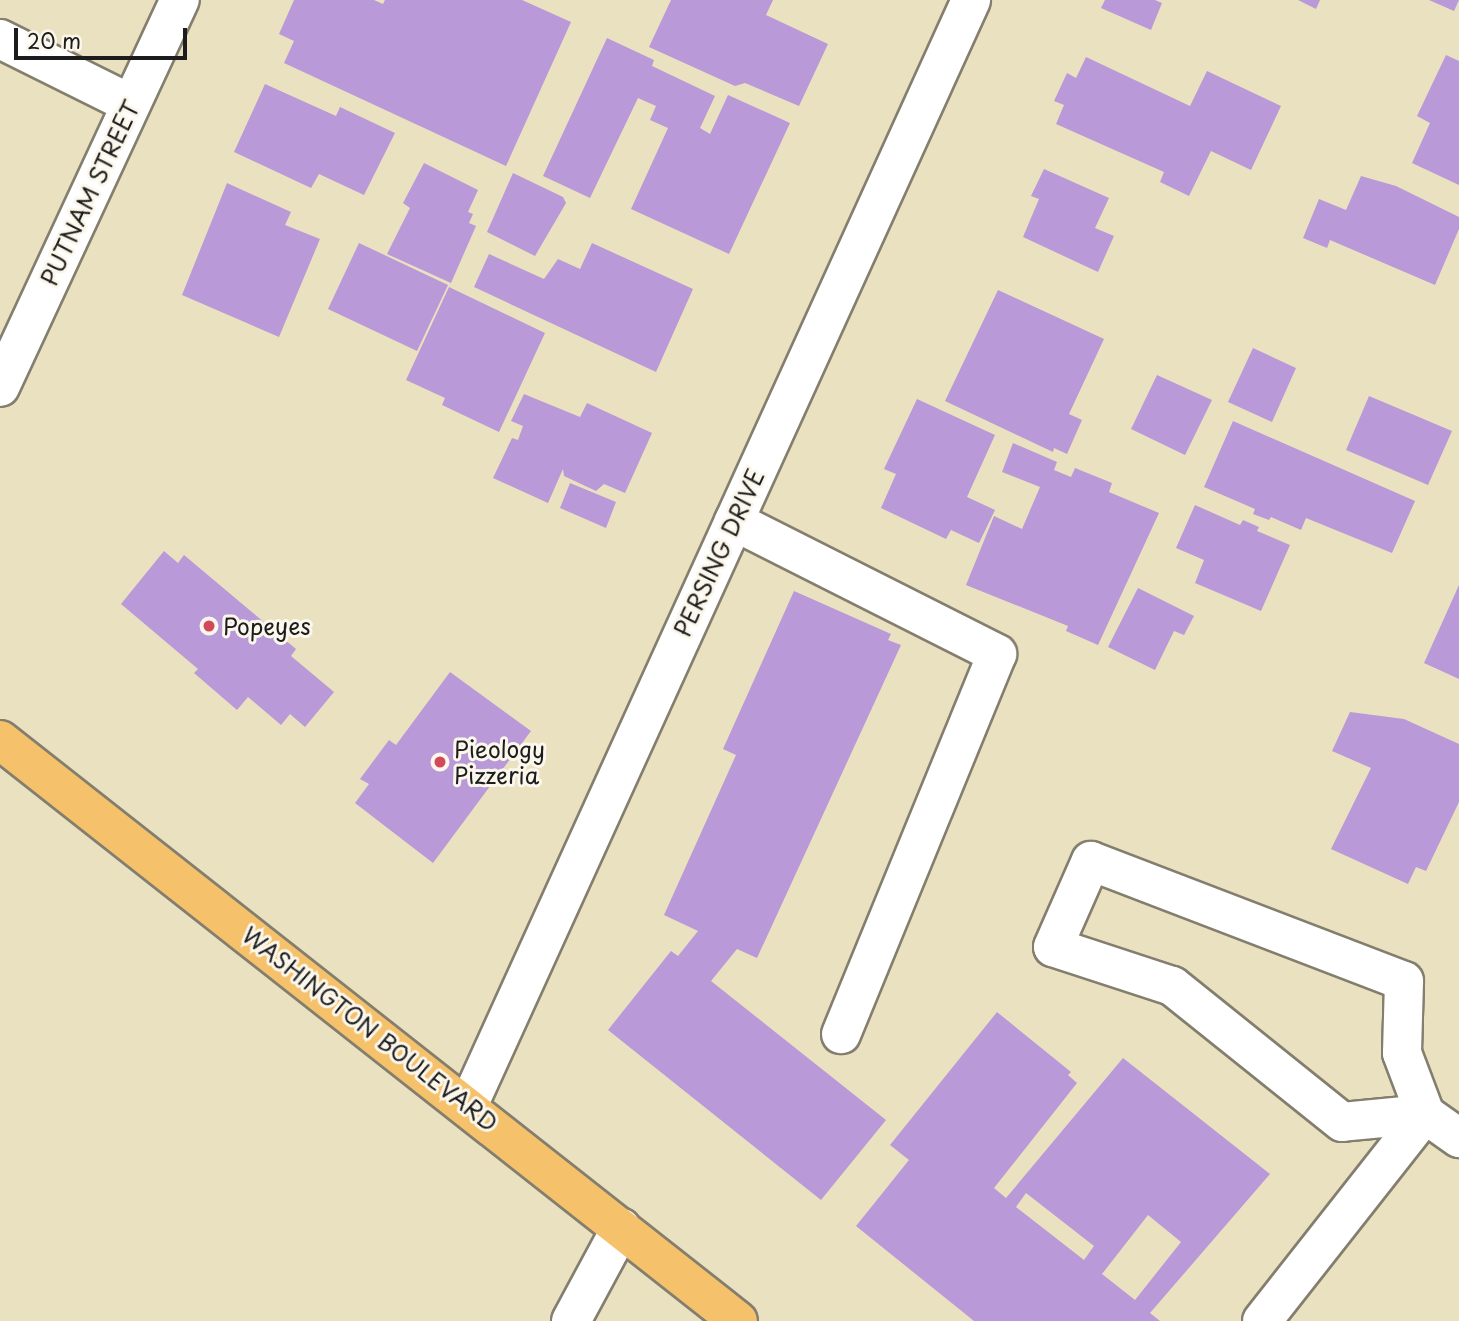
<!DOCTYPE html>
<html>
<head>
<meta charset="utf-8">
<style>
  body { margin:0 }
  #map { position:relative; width:1459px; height:1321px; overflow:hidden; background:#eae1c0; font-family:"Playpen Sans",sans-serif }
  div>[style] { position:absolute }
  .building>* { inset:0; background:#b999d7 }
  .roads { filter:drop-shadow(2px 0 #837e6e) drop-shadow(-2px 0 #837e6e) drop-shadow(0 2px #837e6e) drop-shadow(0 -2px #837e6e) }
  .minor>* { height:38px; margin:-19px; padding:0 19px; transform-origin:19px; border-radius:19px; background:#fff }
  .major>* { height:38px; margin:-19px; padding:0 19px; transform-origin:19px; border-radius:19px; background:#f5c16b }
  .dots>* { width:19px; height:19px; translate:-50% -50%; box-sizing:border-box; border:4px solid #fbf7ec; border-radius:50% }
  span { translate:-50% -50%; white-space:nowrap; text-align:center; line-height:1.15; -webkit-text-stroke:6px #fbf7ec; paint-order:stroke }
  .street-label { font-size:23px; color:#1c1c1c }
  .poi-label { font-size:23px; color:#1c1c1c }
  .left { translate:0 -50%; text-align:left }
  .scale { position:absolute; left:14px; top:28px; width:173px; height:32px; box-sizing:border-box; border:4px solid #1c1c1c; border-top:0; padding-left:9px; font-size:21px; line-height:24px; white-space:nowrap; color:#1c1c1c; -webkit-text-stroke:5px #fbf7ec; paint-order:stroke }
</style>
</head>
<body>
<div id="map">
  <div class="building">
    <div style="clip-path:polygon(294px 0,374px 0,383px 4px,385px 0,522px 0,571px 22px,506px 166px,284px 63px,294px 41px,279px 34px)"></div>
    <div style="clip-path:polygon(671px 0,773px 0,766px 15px,828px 44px,799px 106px,745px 83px,735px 86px,649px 47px)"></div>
    <div style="clip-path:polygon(1105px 0,1155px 0,1162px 3px,1151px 30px,1101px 8px)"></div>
    <div style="clip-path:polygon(1298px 0,1320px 0,1316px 9px)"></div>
    <div style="clip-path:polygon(1429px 0,1459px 0,1454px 11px)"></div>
    <div style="clip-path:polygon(607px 38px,654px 60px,652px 66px,715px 96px,700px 128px,710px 134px,728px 95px,790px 123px,729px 254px,631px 209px,668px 128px,650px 120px,656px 106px,638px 98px,590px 198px,543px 176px)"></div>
    <div style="clip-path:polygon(1446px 55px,1459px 61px,1459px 185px,1412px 163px,1430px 123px,1417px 116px)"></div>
    <div style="clip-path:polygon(1086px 57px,1190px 106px,1207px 71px,1281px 106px,1251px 170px,1211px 151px,1189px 196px,1160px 182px,1164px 172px,1056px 124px,1064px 105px,1054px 101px,1067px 73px,1076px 78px)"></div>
    <div style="clip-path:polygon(265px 84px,336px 116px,340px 107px,395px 133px,364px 195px,319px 174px,311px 188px,234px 152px)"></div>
    <div style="clip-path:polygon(424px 163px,478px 190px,468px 212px,473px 214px,469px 223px,476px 226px,451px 283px,387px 254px,410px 208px,403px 203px)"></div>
    <div style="clip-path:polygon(1044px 169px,1109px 198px,1095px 228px,1114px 236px,1098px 272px,1023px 237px,1039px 199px,1031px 196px)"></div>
    <div style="clip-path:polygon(513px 173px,563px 197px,566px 203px,535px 256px,487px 232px)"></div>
    <div style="clip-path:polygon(1361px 176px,1396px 186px,1459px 217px,1459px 229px,1435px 285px,1330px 240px,1327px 248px,1303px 238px,1319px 199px,1346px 210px)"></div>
    <div style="clip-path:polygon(227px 183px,291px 212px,285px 225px,320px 239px,279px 337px,182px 295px)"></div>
    <div style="clip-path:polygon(359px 243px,448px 285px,417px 351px,328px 309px)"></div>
    <div style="clip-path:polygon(592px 243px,693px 289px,656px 372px,474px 287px,489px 254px,544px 279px,558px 259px,580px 269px)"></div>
    <div style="clip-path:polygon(449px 287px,545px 333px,499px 432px,442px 405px,445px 398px,406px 380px)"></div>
    <div style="clip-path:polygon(998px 290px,1104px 339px,1069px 414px,1082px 420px,1067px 454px,1054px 448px,1053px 452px,945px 401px)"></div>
    <div style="clip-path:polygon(1253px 348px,1296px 368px,1272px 422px,1228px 402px)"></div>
    <div style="clip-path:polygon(1157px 375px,1212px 400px,1185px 455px,1131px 429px)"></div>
    <div style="clip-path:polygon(524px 394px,580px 417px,587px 403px,652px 433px,625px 493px,604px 484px,596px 491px,564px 476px,563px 469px,548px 503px,493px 478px,512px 438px,518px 440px,523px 426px,511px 421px)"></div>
    <div style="clip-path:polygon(1369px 396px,1452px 431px,1428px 485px,1346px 450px)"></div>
    <div style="clip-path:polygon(917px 399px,995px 435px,967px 497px,995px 510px,979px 543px,951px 530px,946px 539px,881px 508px,896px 474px,884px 469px)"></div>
    <div style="clip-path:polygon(1233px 421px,1415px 501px,1392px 553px,1306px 518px,1301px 530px,1271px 517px,1269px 520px,1253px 514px,1255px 509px,1204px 487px)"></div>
    <div style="clip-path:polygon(1013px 443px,1057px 462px,1054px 470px,1071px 477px,1075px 468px,1112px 483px,1109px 492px,1159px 513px,1098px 645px,1066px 631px,1068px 626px,966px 585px,994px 516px,1022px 529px,1040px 487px,1002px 472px)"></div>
    <div style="clip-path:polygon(570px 483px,616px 502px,606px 528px,560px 508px)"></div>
    <div style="clip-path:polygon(1195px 505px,1240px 525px,1243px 520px,1259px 527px,1257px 531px,1290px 545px,1261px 611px,1195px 583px,1204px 560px,1176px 548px)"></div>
    <div style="clip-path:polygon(164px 551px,178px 563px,184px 555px,296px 649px,291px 656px,334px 692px,305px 727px,290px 714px,281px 725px,248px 697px,237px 710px,194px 673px,198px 669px,121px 604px)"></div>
    <div style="clip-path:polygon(1459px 585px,1459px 679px,1424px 663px)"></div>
    <div style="clip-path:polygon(1138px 588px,1194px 616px,1184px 635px,1174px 631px,1155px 670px,1108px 647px)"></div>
    <div style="clip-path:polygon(794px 591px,891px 634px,888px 640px,901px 645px,757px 958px,737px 949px,711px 981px,886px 1120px,821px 1200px,608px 1030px,671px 951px,678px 956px,698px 931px,664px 915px,736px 755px,723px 749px)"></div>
    <div style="clip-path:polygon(450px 672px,531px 731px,433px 863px,355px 803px,369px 784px,360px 779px,389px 740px,396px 745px)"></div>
    <div style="clip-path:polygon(1350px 712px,1404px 719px,1459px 744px,1459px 802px,1426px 871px,1416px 867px,1408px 884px,1331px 849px,1371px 768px,1332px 751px)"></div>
    <div style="clip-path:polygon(evenodd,997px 1012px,1071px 1072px,1068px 1075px,1077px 1083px,994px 1188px,1006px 1198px,1123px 1058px,1270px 1174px,1150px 1313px,1160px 1321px,974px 1321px,856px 1226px,909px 1160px,890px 1145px,997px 1012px,1026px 1193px,1094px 1246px,1084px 1260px,1016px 1207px,1026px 1193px,997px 1012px,1148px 1215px,1181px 1242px,1135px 1300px,1102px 1274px,1148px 1215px)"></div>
  </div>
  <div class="roads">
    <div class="minor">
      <div style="left:0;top:39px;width:146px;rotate:26.4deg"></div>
      <div style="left:0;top:387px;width:427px;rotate:-65.1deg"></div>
      <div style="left:734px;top:521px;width:295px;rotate:26.8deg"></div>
      <div style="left:997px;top:654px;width:411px;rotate:112.3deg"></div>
      <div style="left:1091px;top:861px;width:335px;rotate:21deg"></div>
      <div style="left:1404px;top:981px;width:72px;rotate:91.6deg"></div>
      <div style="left:1402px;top:1053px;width:65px;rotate:69.3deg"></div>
      <div style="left:1425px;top:1114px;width:83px;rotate:174.5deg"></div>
      <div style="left:1342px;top:1122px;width:218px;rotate:-141.3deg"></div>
      <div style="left:1172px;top:986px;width:125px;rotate:-161.9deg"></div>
      <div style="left:1053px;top:947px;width:94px;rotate:-66.2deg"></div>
      <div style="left:468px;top:1106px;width:1215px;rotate:-65.54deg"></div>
      <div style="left:571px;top:1321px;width:106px;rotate:-61.7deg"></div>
      <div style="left:1262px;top:1321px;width:263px;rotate:-51.8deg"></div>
      <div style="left:1425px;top:1114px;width:42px;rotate:35.2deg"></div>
    </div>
    <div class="major">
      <div style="left:0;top:740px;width:939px;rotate:38.21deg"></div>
    </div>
  </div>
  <div class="dots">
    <div style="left:209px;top:626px;background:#d1495b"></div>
    <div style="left:440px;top:762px;background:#d1495b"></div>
  </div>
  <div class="street-label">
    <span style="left:90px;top:193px;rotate:-65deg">PUTNAM STREET</span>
    <span style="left:719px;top:553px;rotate:-65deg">PERSING DRIVE</span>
    <span style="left:370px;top:1029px;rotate:38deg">WASHINGTON BOULEVARD</span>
  </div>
  <div class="poi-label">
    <span class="left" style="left:223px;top:626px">Popeyes</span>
    <span class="left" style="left:454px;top:762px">Pieology<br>Pizzeria</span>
  </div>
  <div class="scale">20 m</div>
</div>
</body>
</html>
